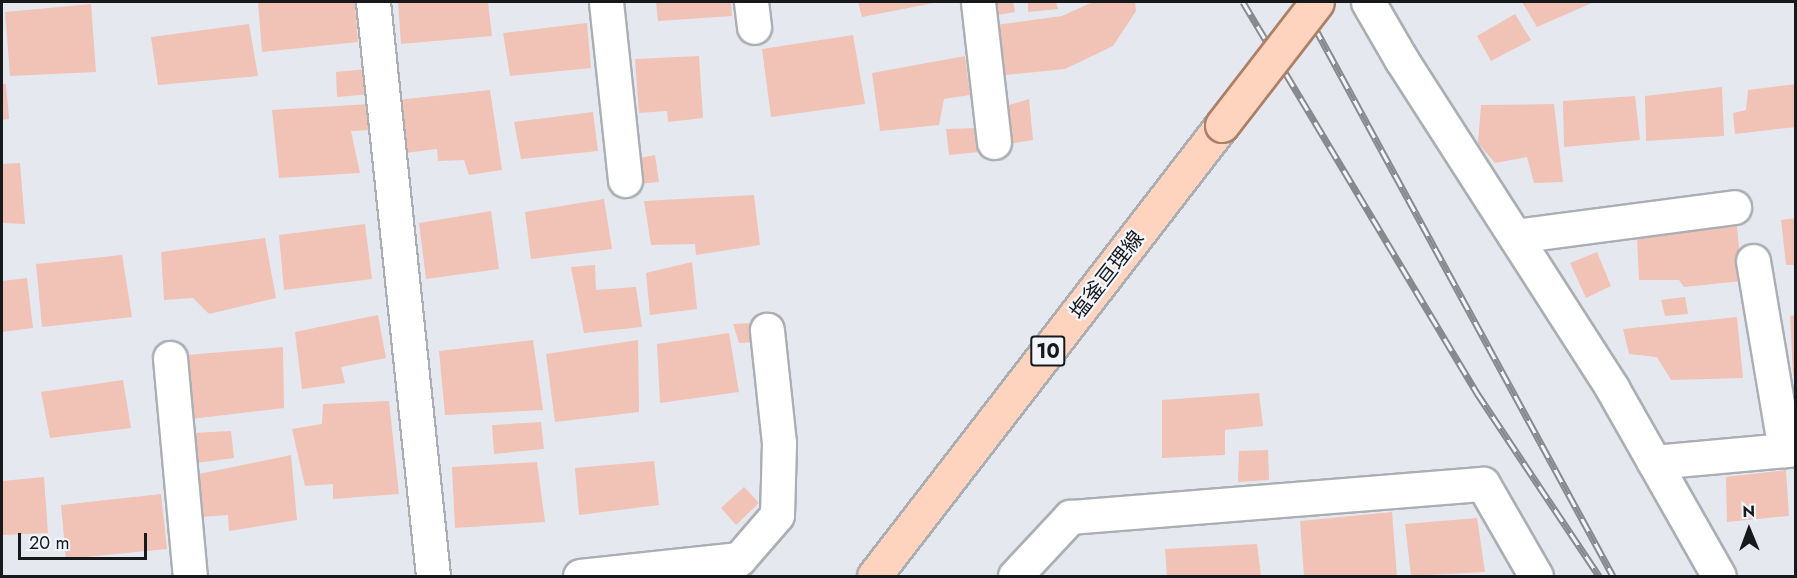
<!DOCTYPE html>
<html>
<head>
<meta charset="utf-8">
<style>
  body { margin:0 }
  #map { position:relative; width:1797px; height:578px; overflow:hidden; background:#e5e9ef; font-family:Jost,"Noto Sans JP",sans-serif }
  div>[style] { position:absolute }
  .building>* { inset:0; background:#f1c2b6 }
  .roads { filter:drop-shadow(2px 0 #abafb4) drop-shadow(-2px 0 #abafb4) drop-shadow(0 2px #abafb4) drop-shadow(0 -2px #abafb4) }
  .street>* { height:33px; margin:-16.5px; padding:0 16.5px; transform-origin:16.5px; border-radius:16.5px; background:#fff }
  .primary>* { height:33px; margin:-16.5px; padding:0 16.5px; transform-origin:16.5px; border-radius:16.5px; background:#fed4be }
  .rail>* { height:7px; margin-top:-3.5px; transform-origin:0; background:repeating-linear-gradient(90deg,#f2f6fc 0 14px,#888a8e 0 28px); box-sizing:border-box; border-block:2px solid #888a8e }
  .bridges { filter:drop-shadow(2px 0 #ad8068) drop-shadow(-2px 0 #ad8068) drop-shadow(0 2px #ad8068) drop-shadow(0 -2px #ad8068) }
  .primary-bridge>* { height:33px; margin:-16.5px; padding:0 16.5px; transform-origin:16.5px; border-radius:16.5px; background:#fed4be }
  span { translate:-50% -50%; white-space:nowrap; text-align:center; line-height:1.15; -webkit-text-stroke:4.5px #f2f6fc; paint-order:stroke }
  .shield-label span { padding:2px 4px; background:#f2f6fc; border:2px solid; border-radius:4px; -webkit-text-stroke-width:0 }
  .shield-label { font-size:20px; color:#18191b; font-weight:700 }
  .street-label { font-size:21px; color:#18191b }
  .frame { position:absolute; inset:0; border:3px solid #18191b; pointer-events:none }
  .north { position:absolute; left:1719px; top:500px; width:60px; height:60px; -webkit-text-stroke:4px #f2f6fc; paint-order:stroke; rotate:359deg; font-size:16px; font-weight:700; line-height:24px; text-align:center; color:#18191b }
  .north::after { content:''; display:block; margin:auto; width:21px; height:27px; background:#18191b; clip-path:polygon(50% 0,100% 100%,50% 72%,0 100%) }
  .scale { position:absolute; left:18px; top:533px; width:129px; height:27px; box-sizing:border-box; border:3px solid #18191b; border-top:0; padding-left:8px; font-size:18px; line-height:21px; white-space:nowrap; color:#18191b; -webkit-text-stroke:4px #f2f6fc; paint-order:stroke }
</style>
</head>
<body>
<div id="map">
  <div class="building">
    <div style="clip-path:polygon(258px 2px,355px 2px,358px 42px,262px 52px)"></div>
    <div style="clip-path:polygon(398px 2px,488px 2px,492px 36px,401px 44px)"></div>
    <div style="clip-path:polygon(656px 2px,731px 2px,732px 16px,658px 21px)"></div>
    <div style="clip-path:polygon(858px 2px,934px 2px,934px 3px,862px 17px)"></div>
    <div style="clip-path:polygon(995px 2px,1013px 2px,1015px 12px,998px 15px)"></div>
    <div style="clip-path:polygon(1028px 2px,1056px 2px,1058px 9px,1028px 12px)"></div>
    <div style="clip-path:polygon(1093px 2px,1135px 2px,1136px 11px,1113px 46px,1065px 69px,1005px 75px,996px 25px,1062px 16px)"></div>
    <div style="clip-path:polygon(1522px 2px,1594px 2px,1537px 27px)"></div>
    <div style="clip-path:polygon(91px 4px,96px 72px,10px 76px,5px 12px)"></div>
    <div style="clip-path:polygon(1515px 14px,1531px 40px,1491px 61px,1477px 36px)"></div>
    <div style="clip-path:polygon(587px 23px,591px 68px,510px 76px,503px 33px)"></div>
    <div style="clip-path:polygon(249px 24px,258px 76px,158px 85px,151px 37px)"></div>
    <div style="clip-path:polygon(853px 35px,865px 104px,771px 117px,762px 49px)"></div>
    <div style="clip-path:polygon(699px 56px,703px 118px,668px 122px,667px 111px,639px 113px,635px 59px)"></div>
    <div style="clip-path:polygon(965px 56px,970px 95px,944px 99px,939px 125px,880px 131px,872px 73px)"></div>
    <div style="clip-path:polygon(367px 69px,371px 94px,337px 97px,336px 72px)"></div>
    <div style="clip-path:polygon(2px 84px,6px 84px,9px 119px,2px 120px)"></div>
    <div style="clip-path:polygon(1796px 84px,1796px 127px,1735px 134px,1733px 113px,1746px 110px,1748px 90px)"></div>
    <div style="clip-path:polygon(1722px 87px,1724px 136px,1646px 141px,1645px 96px)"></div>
    <div style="clip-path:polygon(490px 90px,502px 170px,469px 175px,464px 160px,438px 161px,437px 149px,405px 153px,397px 100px)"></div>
    <div style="clip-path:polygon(1635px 96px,1640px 140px,1564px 147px,1563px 101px)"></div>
    <div style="clip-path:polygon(1029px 99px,1033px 140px,1008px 144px,1006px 106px)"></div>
    <div style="clip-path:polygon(370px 104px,371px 130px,351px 131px,360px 173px,279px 178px,272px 110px)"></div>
    <div style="clip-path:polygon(1554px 104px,1563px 182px,1534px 183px,1527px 157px,1495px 163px,1478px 143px,1481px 105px)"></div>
    <div style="clip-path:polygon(593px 112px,598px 151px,521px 159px,514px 122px)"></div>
    <div style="clip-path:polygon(976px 128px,980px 152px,949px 155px,946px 129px)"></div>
    <div style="clip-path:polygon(655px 155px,659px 182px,638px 184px,634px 159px)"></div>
    <div style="clip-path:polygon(20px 163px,25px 224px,2px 223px,2px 164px)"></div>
    <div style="clip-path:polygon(754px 195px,760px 245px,696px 255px,695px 244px,651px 245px,644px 201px)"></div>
    <div style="clip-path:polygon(604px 199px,612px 249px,531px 259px,525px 212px)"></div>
    <div style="clip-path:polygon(491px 211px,499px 269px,426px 279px,419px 223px)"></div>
    <div style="clip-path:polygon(1796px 218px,1796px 265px,1786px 265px,1781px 220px)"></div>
    <div style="clip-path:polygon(365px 224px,372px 279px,284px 290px,279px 235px)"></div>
    <div style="clip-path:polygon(1737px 226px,1742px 281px,1684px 287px,1679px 280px,1639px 280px,1637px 237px)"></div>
    <div style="clip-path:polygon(265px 238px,276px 298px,209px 314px,193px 298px,164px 300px,161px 252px)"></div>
    <div style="clip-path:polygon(1597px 252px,1611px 286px,1586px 298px,1570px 263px)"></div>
    <div style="clip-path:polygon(122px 255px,132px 317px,42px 327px,36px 264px)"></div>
    <div style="clip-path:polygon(692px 262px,697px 309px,650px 315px,646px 273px)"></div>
    <div style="clip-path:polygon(595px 265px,596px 290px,636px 287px,642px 327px,584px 333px,571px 267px)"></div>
    <div style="clip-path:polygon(27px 278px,33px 328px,2px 332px,2px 281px)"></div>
    <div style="clip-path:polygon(1685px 297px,1688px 314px,1665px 316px,1661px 300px)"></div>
    <div style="clip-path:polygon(378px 315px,386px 358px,341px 367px,345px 383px,302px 389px,295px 332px)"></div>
    <div style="clip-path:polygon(1796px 315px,1796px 376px,1793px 376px,1790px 316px)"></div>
    <div style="clip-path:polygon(1737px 317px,1743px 378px,1671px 380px,1657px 357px,1629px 354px,1623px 329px)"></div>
    <div style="clip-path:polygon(754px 323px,756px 342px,739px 343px,733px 324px)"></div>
    <div style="clip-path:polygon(729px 333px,739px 392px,660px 403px,657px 344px)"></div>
    <div style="clip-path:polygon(533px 340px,543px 410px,445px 415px,439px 351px)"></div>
    <div style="clip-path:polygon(638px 340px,639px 412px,555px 422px,546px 354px)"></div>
    <div style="clip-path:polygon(283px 347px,284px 408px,191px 419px,187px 355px)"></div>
    <div style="clip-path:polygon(123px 380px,131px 428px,50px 438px,41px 392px)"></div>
    <div style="clip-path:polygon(1259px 393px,1263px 426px,1225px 430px,1225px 455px,1162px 458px,1162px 400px)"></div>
    <div style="clip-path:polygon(389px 401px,399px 494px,333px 499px,333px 484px,305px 486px,292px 429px,322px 424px,323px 404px)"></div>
    <div style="clip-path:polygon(541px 422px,544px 449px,494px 454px,492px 425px)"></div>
    <div style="clip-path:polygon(231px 431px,234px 458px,196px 463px,192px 433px)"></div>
    <div style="clip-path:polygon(1268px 450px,1269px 480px,1238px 482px,1239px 451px)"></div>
    <div style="clip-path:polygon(291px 455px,297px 520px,229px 531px,228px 515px,201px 517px,194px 475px)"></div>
    <div style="clip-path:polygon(654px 461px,659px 505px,579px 515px,575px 468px)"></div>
    <div style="clip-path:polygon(537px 462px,545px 522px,455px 528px,452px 467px)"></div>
    <div style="clip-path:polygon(1786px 470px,1789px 516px,1727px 522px,1726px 477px)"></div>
    <div style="clip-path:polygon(44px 477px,48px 533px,2px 535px,2px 481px)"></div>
    <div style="clip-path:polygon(744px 487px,759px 503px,736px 525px,721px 508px)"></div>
    <div style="clip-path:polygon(161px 494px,167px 549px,66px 559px,61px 505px)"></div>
    <div style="clip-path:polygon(1392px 512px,1397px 576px,1304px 576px,1300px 521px)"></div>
    <div style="clip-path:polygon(1477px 518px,1485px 572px,1411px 576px,1405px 524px)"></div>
    <div style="clip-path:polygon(1257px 544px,1261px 576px,1167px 576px,1165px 549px)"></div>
  </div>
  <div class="roads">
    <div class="street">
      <div style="left:373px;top:2px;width:577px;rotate:84.03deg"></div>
      <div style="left:606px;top:2px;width:179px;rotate:83.9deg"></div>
      <div style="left:751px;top:2px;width:25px;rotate:83deg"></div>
      <div style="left:978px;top:2px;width:141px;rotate:83.5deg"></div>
      <div style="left:1368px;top:2px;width:66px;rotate:59.9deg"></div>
      <div style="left:1401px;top:59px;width:391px;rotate:57.3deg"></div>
      <div style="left:1612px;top:388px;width:216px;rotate:60.4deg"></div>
      <div style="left:1515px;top:236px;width:221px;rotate:-7.5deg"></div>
      <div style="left:1753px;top:261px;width:192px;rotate:80.4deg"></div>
      <div style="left:170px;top:358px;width:219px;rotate:84.8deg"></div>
      <div style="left:1654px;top:462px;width:143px;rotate:-5.2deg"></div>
      <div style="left:580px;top:576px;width:160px;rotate:-6.1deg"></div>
      <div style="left:739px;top:559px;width:58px;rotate:-49.2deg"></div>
      <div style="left:777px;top:515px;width:72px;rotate:-88.4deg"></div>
      <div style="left:779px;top:443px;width:114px;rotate:-96.1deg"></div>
      <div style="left:1015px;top:576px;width:81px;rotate:-47deg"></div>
      <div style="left:1070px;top:517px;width:414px;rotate:-4.6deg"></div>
      <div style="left:1483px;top:484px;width:106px;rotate:60.1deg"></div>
    </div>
    <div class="primary">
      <div style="left:874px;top:576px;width:570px;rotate:-52.35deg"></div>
    </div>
  </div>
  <div class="rail">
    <div style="left:1243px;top:2px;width:456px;rotate:59.1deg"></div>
    <div style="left:1477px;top:393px;width:220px;rotate:56.3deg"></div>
    <div style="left:1301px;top:2px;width:653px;rotate:61.47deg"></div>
  </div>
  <div class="bridges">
    <div class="primary-bridge">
      <div style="left:1222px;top:125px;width:155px;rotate:-52.3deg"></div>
    </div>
  </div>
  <div class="shield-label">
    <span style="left:1048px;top:351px">10</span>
  </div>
  <div class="street-label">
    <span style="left:1107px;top:275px;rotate:-52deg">塩釜亘理線</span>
  </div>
  <div class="frame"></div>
  <div class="north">N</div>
  <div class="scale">20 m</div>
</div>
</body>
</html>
